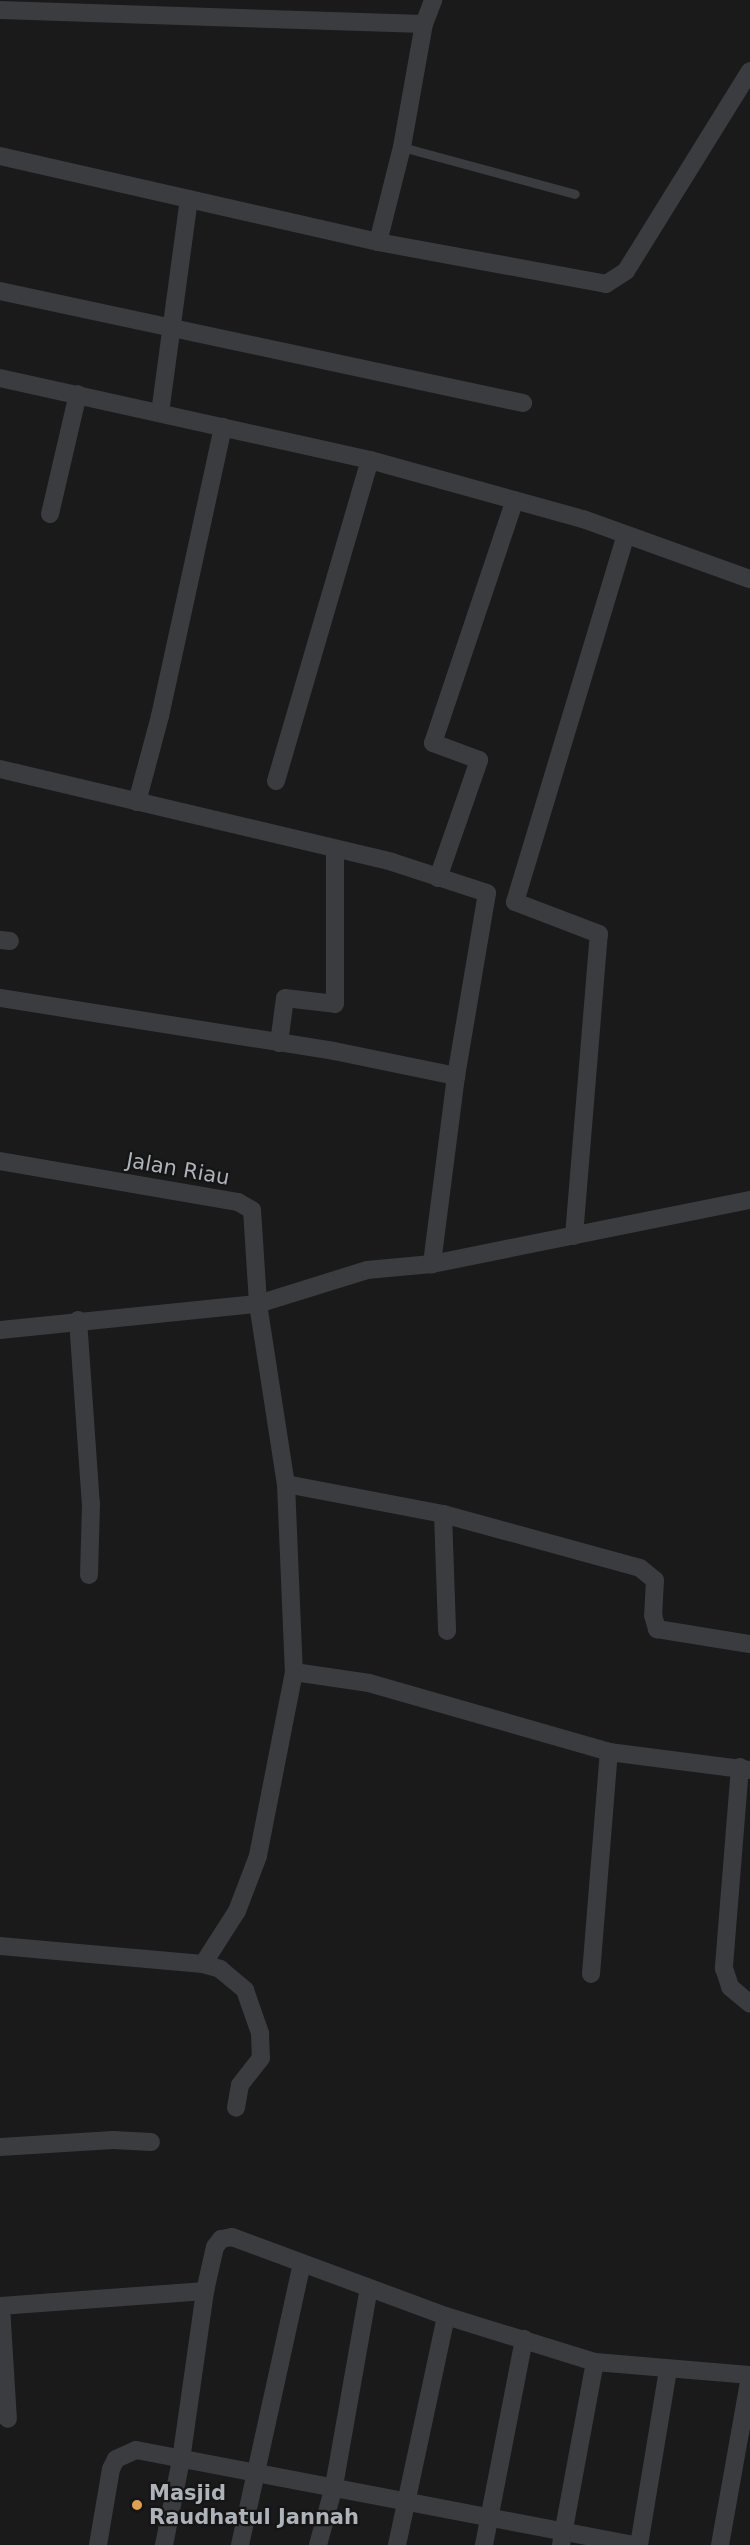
<!DOCTYPE html>
<html>
<head>
<meta charset="utf-8">
<style>
  body { margin:0 }
  #map { position:relative; width:750px; height:2545px; overflow:hidden; background:#1a1a1b; font-family:"DejaVu Sans",sans-serif }
  div>[style] { position:absolute }
  .service>* { height:9px; margin:-4.5px; padding:0 4.5px; transform-origin:4.5px; border-radius:4.5px; background:#3b3c40 }
  .minor>* { height:18px; margin:-9px; padding:0 9px; transform-origin:9px; border-radius:9px; background:#3b3c40 }
  .dots>* { width:16px; height:16px; translate:-50% -50%; box-sizing:border-box; border:3px solid #151516; border-radius:50% }
  span { translate:-50% -50%; white-space:nowrap; text-align:center; line-height:1.15; -webkit-text-stroke:4.5px #151516; paint-order:stroke }
  .street-label { font-size:21px; color:#aeb2b9 }
  .poi-label { font-size:21px; color:#aeb2b9; font-weight:700 }
  .left { translate:0 -50%; text-align:left }
</style>
</head>
<body>
<div id="map">
  <div class="service">
    <div style="left:402px;top:147px;width:179px;rotate:15.2deg"></div>
  </div>
  <div class="minor">
    <div style="left:0;top:10px;width:424px;rotate:1.9deg"></div>
    <div style="left:424px;top:24px;width:26px;rotate:-69deg"></div>
    <div style="left:0;top:156px;width:388px;rotate:12.8deg"></div>
    <div style="left:378px;top:242px;width:232px;rotate:10.4deg"></div>
    <div style="left:606px;top:284px;width:24px;rotate:-33deg"></div>
    <div style="left:626px;top:271px;width:235px;rotate:-58.2deg"></div>
    <div style="left:378px;top:242px;width:98px;rotate:-75.8deg"></div>
    <div style="left:402px;top:147px;width:125px;rotate:-79.9deg"></div>
    <div style="left:0;top:291px;width:535px;rotate:12.09deg"></div>
    <div style="left:0;top:378px;width:379px;rotate:12.5deg"></div>
    <div style="left:370px;top:460px;width:221px;rotate:15.5deg"></div>
    <div style="left:583px;top:519px;width:177px;rotate:19.8deg"></div>
    <div style="left:160px;top:413px;width:216px;rotate:-82.3deg"></div>
    <div style="left:50px;top:514px;width:123px;rotate:-76.9deg"></div>
    <div style="left:0;top:769px;width:403px;rotate:13.3deg"></div>
    <div style="left:392px;top:862px;width:100px;rotate:18.1deg"></div>
    <div style="left:487px;top:893px;width:186px;rotate:99.6deg"></div>
    <div style="left:456px;top:1076px;width:190px;rotate:97.3deg"></div>
    <div style="left:276px;top:781px;width:334px;rotate:-73.7deg"></div>
    <div style="left:137px;top:802px;width:89px;rotate:-75deg"></div>
    <div style="left:160px;top:716px;width:296px;rotate:-77.7deg"></div>
    <div style="left:438px;top:878px;width:125px;rotate:-70.8deg"></div>
    <div style="left:479px;top:760px;width:49px;rotate:-159.7deg"></div>
    <div style="left:433px;top:743px;width:256px;rotate:-71.4deg"></div>
    <div style="left:0;top:940px;width:10px;rotate:6deg"></div>
    <div style="left:0;top:998px;width:338px;rotate:9deg"></div>
    <div style="left:334px;top:1051px;width:125px;rotate:11.6deg"></div>
    <div style="left:279px;top:1043px;width:45px;rotate:-82.4deg"></div>
    <div style="left:285px;top:998px;width:50px;rotate:6.8deg"></div>
    <div style="left:335px;top:1004px;width:154px;rotate:-90deg"></div>
    <div style="left:0;top:1161px;width:242px;rotate:9.8deg"></div>
    <div style="left:238px;top:1202px;width:16px;rotate:30deg"></div>
    <div style="left:252px;top:1210px;width:94px;rotate:86.3deg"></div>
    <div style="left:258px;top:1304px;width:182px;rotate:81.2deg"></div>
    <div style="left:286px;top:1484px;width:188px;rotate:87.6deg"></div>
    <div style="left:294px;top:1672px;width:187px;rotate:101.1deg"></div>
    <div style="left:258px;top:1856px;width:59px;rotate:110.9deg"></div>
    <div style="left:237px;top:1911px;width:63px;rotate:122.7deg"></div>
    <div style="left:203px;top:1964px;width:204px;rotate:-174.9deg"></div>
    <div style="left:574px;top:1236px;width:303px;rotate:-85.3deg"></div>
    <div style="left:599px;top:934px;width:90px;rotate:-159.1deg"></div>
    <div style="left:515px;top:902px;width:383px;rotate:-73.2deg"></div>
    <div style="left:78px;top:1320px;width:184px;rotate:86deg"></div>
    <div style="left:91px;top:1504px;width:71px;rotate:91.6deg"></div>
    <div style="left:0;top:1330px;width:259px;rotate:-5.8deg"></div>
    <div style="left:258px;top:1304px;width:114px;rotate:-17.3deg"></div>
    <div style="left:367px;top:1270px;width:65px;rotate:-5.3deg"></div>
    <div style="left:432px;top:1264px;width:324px;rotate:-11.4deg"></div>
    <div style="left:286px;top:1484px;width:160px;rotate:10.8deg"></div>
    <div style="left:443px;top:1514px;width:204px;rotate:15.3deg"></div>
    <div style="left:640px;top:1568px;width:19px;rotate:39deg"></div>
    <div style="left:655px;top:1580px;width:35px;rotate:93deg"></div>
    <div style="left:653px;top:1615px;width:15px;rotate:74deg"></div>
    <div style="left:657px;top:1629px;width:94px;rotate:9.2deg"></div>
    <div style="left:443px;top:1514px;width:117px;rotate:88deg"></div>
    <div style="left:294px;top:1672px;width:76px;rotate:8.3deg"></div>
    <div style="left:369px;top:1683px;width:250px;rotate:16deg"></div>
    <div style="left:609px;top:1752px;width:142px;rotate:7.3deg"></div>
    <div style="left:740px;top:1767px;width:202px;rotate:94.6deg"></div>
    <div style="left:724px;top:1968px;width:20px;rotate:72deg"></div>
    <div style="left:730px;top:1987px;width:26px;rotate:40deg"></div>
    <div style="left:203px;top:1964px;width:18px;rotate:16deg"></div>
    <div style="left:220px;top:1969px;width:33px;rotate:40deg"></div>
    <div style="left:245px;top:1990px;width:46px;rotate:70.8deg"></div>
    <div style="left:260px;top:2033px;width:25px;rotate:88deg"></div>
    <div style="left:261px;top:2058px;width:34px;rotate:128deg"></div>
    <div style="left:240px;top:2085px;width:23px;rotate:100deg"></div>
    <div style="left:591px;top:1974px;width:223px;rotate:-85.4deg"></div>
    <div style="left:0;top:2147px;width:113px;rotate:-3.5deg"></div>
    <div style="left:113px;top:2140px;width:38px;rotate:3deg"></div>
    <div style="left:0;top:2306px;width:206px;rotate:-4.2deg"></div>
    <div style="left:1px;top:2306px;width:113px;rotate:86.5deg"></div>
    <div style="left:98px;top:2545px;width:77px;rotate:-80.3deg"></div>
    <div style="left:111px;top:2469px;width:11px;rotate:-63deg"></div>
    <div style="left:116px;top:2459px;width:22px;rotate:-24deg"></div>
    <div style="left:136px;top:2450px;width:507px;rotate:10.8deg"></div>
    <div style="left:164px;top:2545px;width:87px;rotate:-78.7deg"></div>
    <div style="left:181px;top:2460px;width:171px;rotate:-81.9deg"></div>
    <div style="left:205px;top:2291px;width:45px;rotate:-77.2deg"></div>
    <div style="left:215px;top:2247px;width:10px;rotate:-53deg"></div>
    <div style="left:221px;top:2239px;width:11px;rotate:-10deg"></div>
    <div style="left:232px;top:2237px;width:228px;rotate:20.3deg"></div>
    <div style="left:446px;top:2316px;width:156px;rotate:17.2deg"></div>
    <div style="left:595px;top:2362px;width:156px;rotate:4.8deg"></div>
    <div style="left:240px;top:2545px;width:288px;rotate:-77.6deg"></div>
    <div style="left:318px;top:2545px;width:61px;rotate:-74.8deg"></div>
    <div style="left:334px;top:2486px;width:201px;rotate:-80deg"></div>
    <div style="left:397px;top:2545px;width:234px;rotate:-77.9deg"></div>
    <div style="left:484px;top:2545px;width:210px;rotate:-79deg"></div>
    <div style="left:561px;top:2545px;width:186px;rotate:-79.5deg"></div>
    <div style="left:639px;top:2545px;width:177px;rotate:-80.6deg"></div>
    <div style="left:720px;top:2545px;width:172px;rotate:-79.9deg"></div>
  </div>
  <div class="dots">
    <div style="left:137px;top:2505px;background:#dda250"></div>
  </div>
  <div class="street-label">
    <span style="left:178px;top:1169px;rotate:10deg">Jalan Riau</span>
  </div>
  <div class="poi-label">
    <span class="left" style="left:149px;top:2505px">Masjid<br>Raudhatul Jannah</span>
  </div>
</div>
</body>
</html>
